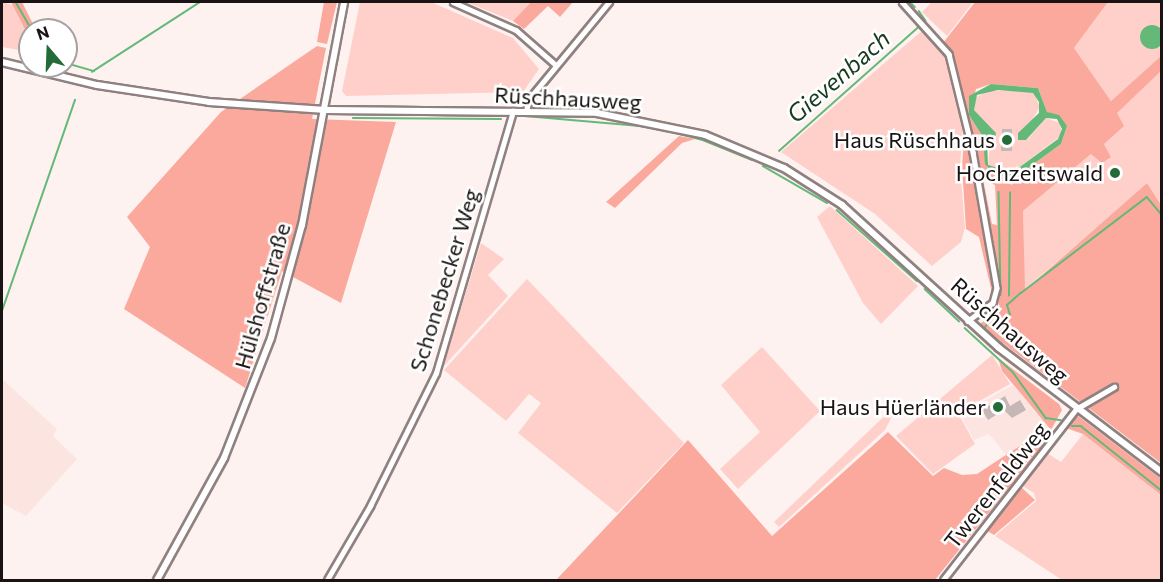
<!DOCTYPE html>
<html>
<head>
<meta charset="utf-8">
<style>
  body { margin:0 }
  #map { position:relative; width:1163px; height:582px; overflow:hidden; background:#fef2f1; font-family:Commissioner,sans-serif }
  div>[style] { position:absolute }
  .built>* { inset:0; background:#fce4e1 }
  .green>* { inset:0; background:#ffd0c9 }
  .forest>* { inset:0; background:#fba99d }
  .water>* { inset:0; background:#65b978 }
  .round { border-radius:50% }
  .stream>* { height:1.5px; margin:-0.75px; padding:0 0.75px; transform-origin:0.75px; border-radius:0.75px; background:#65b978 }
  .building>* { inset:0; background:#c5b7b5 }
  .roads { filter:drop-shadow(2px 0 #8f817f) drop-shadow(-2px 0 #8f817f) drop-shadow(0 2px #8f817f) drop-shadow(0 -2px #8f817f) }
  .street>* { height:4.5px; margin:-2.25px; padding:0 2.25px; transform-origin:2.25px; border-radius:2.25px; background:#fff }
  .secondary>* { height:6px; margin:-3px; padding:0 3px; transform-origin:3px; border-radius:3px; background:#fff }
  .dots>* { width:16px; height:16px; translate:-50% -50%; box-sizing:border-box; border:3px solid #fff; border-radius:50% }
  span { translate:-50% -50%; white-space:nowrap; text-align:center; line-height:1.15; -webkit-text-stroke:5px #fff; paint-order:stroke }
  .street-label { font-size:22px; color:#191413 }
  .poi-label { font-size:22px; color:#191413 }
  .right { translate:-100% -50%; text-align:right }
  .water-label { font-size:24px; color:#183b20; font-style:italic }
  .frame { position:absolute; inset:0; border:3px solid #191413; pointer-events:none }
  .north { position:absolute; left:18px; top:18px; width:60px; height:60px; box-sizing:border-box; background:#fff; border:2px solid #a3a1a1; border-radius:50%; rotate:341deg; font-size:16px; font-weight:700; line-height:24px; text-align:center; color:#191413 }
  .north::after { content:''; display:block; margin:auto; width:21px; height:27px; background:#236b38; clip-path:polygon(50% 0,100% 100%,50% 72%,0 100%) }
</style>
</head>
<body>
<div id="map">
  <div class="built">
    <div style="clip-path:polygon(2px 379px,57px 429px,53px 436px,77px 459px,26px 516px,2px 503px)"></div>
    <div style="clip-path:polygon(1013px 385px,1053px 433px,1044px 444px,1033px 435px,1006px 455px,989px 434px,974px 440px,960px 414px)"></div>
  </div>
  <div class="green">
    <div style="clip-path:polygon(2px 2px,13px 5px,30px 39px,30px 52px,2px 47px)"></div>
    <div style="clip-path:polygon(360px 2px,431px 2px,513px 38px,539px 69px,523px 92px,346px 96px,342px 91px)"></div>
    <div style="clip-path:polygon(466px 2px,531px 2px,513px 21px)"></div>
    <div style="clip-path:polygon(932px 2px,973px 2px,947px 36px,922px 12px)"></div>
    <div style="clip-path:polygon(1108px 2px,1161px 2px,1161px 56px,1111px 101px,1074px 48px)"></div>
    <div style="clip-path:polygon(924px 29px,946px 54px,963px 127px,960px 166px,965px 228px,961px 242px,932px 266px,875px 214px,781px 152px)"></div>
    <div style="clip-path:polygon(1161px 71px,1161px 205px,1147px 183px,1024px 290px,1023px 211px,1091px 154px,1111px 157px,1104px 144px,1116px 113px)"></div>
    <div style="clip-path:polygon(1018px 90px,1034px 93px,1040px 107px,1029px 125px,1027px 140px,1046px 118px,1060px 123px,1062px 135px,1013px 172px,1000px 172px,988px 165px,991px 133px,974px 110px,974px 99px,987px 91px)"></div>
    <div style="clip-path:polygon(830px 206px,918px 286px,881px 324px,863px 303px,817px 217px)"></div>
    <div style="clip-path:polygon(481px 243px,504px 259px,488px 275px,508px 296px,443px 367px)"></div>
    <div style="clip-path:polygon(527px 279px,684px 443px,617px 513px,518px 433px,541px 403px,529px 394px,506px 421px,444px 370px)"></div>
    <div style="clip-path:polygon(762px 347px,820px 411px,738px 489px,720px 469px,760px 432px,721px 385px)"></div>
    <div style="clip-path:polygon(992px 355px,1010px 384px,958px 413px,975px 444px,933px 474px,896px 436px)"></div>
    <div style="clip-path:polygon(900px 401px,885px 430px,779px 527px,774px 522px)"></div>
    <div style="clip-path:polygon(1083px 434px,1161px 495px,1161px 580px,1062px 580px,995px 536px,1036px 501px,1034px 493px,1021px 485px,1047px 453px,1061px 462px)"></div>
  </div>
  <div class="forest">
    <div style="clip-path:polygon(11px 2px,22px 2px,36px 30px,30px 30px,30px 39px)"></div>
    <div style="clip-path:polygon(324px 2px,337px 2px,327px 44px,317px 42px)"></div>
    <div style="clip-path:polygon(531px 2px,573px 2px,560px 17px,548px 6px,524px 29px,513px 21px)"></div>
    <div style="clip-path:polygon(evenodd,975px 2px,1108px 2px,1074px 48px,1111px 101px,1161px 56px,1161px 71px,1117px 113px,1124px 126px,1104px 144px,1111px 157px,1102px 163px,1091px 154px,1023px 211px,1025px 290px,1147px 183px,1161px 205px,1161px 463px,979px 325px,1000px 306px,993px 297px,979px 237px,966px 229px,962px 166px,965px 127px,955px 66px,943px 43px,975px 2px,991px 84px,1038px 88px,1047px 112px,1067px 126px,1061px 144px,1013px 179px,988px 169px,983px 137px,969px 115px,976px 89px,991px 84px,975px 2px,983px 179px,995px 185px,997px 225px,992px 224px,983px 179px)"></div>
    <div style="clip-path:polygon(317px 46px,326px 48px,312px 119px,396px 122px,341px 303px,282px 271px,245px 388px,124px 309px,150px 247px,127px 217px,221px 112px)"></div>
    <div style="clip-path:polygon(679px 136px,695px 139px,682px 143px,615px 208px,606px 202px)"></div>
    <div style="clip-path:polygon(998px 358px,1059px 404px,1062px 410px,1051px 430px,1002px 371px)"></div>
    <div style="clip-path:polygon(1078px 416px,1161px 479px,1161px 495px,1083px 434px,1066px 428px)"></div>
    <div style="clip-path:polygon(888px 432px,933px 476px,944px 468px,962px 475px,977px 474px,1033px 437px,1043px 445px,935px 580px,556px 580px,688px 440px,772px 536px)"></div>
    <div style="clip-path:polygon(1020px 486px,1035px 500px,994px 535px,984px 529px)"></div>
  </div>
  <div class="water">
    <div class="round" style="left:1140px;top:25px;width:24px;height:24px"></div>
    <div style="clip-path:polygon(evenodd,991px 84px,1038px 88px,1047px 112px,1059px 115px,1067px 126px,1061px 144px,1013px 179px,994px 174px,985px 164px,983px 137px,969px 115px,969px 96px,991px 84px,998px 90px,1033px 93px,1039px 102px,1039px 113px,1018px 133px,1018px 140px,1026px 140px,1046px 118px,1057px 119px,1062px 129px,1058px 139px,1013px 172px,988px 165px,987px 139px,995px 139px,996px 133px,974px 110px,977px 95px,998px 90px)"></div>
  </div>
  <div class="stream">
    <div style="left:16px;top:2px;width:32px;rotate:60deg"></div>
    <div style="left:910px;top:2px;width:7px;rotate:45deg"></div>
    <div style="left:919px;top:11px;width:12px;rotate:55deg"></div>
    <div style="left:66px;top:63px;width:29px;rotate:16deg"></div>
    <div style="left:92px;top:72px;width:129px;rotate:-32.9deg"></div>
    <div style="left:525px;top:116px;width:127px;rotate:5deg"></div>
    <div style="left:353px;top:118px;width:148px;rotate:0.4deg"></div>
    <div style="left:661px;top:129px;width:43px;rotate:14.7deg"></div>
    <div style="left:703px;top:140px;width:53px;rotate:22.2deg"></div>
    <div style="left:779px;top:151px;width:188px;rotate:-41.6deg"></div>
    <div style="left:763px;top:166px;width:74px;rotate:30deg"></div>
    <div style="left:999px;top:192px;width:103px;rotate:88.9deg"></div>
    <div style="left:837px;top:210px;width:107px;rotate:41.6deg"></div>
    <div style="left:925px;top:289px;width:47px;rotate:43.3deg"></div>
    <div style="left:1009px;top:296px;width:103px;rotate:-89.4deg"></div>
    <div style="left:2px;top:311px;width:223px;rotate:-70.9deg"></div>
    <div style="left:997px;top:313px;width:21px;rotate:129deg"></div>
    <div style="left:984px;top:329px;width:25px;rotate:40deg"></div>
    <div style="left:1010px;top:315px;width:10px;rotate:-107deg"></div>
    <div style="left:1007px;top:305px;width:18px;rotate:-41deg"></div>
    <div style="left:1021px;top:293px;width:158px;rotate:-37.3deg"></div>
    <div style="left:1147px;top:197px;width:23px;rotate:50deg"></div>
    <div style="left:965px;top:328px;width:65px;rotate:42.5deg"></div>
    <div style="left:1013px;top:372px;width:57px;rotate:54.3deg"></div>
    <div style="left:1046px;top:418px;width:15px;rotate:8deg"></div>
    <div style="left:1072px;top:426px;width:9px"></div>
    <div style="left:1081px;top:426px;width:104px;rotate:38.7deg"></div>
  </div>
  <div class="building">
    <div style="clip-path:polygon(1002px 129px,1012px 129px,1012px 151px,1001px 151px)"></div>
    <div style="clip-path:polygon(1005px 396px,1010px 406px,1020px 400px,1026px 410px,1012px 418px,1004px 410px,988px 420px,982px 410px)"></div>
  </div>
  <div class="roads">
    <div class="street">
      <div style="left:453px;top:2px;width:69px;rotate:24deg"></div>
      <div style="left:516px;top:30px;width:53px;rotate:41.2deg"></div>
      <div style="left:902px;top:2px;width:70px;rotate:47.9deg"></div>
      <div style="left:949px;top:54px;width:101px;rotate:76.2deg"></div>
      <div style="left:973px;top:152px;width:138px;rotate:80deg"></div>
      <div style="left:997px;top:288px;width:16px;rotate:105deg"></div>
      <div style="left:993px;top:303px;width:31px;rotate:144deg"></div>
      <div style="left:526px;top:111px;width:12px;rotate:-76deg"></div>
      <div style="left:529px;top:99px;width:126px;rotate:-50.5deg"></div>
      <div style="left:327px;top:580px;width:86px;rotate:-59.8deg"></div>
      <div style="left:370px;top:506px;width:148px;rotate:-63.6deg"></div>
      <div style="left:436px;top:373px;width:273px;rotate:-73.6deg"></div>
      <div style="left:943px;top:580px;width:217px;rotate:-52.1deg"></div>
      <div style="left:1076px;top:409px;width:44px;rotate:-30.1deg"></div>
    </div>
    <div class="secondary">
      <div style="left:2px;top:62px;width:98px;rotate:13.6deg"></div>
      <div style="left:97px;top:85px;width:113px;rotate:8.6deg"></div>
      <div style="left:209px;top:102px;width:117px;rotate:3.9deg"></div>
      <div style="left:326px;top:110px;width:271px;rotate:0.6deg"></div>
      <div style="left:597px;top:113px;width:110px;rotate:11.5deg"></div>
      <div style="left:705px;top:135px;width:86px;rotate:22.7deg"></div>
      <div style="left:784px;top:168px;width:69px;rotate:32.5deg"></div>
      <div style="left:842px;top:205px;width:212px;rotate:42.3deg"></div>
      <div style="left:999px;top:348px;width:205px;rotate:37.3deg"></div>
      <div style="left:157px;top:580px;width:139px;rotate:-61.2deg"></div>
      <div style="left:224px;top:458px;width:129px;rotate:-68.6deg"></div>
      <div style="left:271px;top:338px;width:117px;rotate:-74.7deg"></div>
      <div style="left:302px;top:225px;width:227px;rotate:-79.3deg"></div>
    </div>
  </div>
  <div class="dots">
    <div style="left:1007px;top:140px;background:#236b38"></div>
    <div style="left:1115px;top:173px;background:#236b38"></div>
    <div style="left:998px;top:407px;background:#236b38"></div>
  </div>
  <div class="street-label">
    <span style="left:568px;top:98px;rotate:3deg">Rüschhausweg</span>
    <span style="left:444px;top:280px;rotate:-73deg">Schonebecker Weg</span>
    <span style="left:262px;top:296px;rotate:-74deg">Hülshoffstraße</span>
    <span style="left:1010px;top:330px;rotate:41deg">Rüschhausweg</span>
    <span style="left:996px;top:485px;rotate:-52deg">Twerenfeldweg</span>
  </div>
  <div class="poi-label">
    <span class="right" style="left:995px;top:140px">Haus Rüschhaus</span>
    <span class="right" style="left:1103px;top:173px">Hochzeitswald</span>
    <span class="right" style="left:986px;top:407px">Haus Hüerländer</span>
  </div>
  <div class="water-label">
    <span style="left:838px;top:76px;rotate:-41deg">Gievenbach</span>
  </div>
  <div class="frame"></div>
  <div class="north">N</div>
</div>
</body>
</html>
